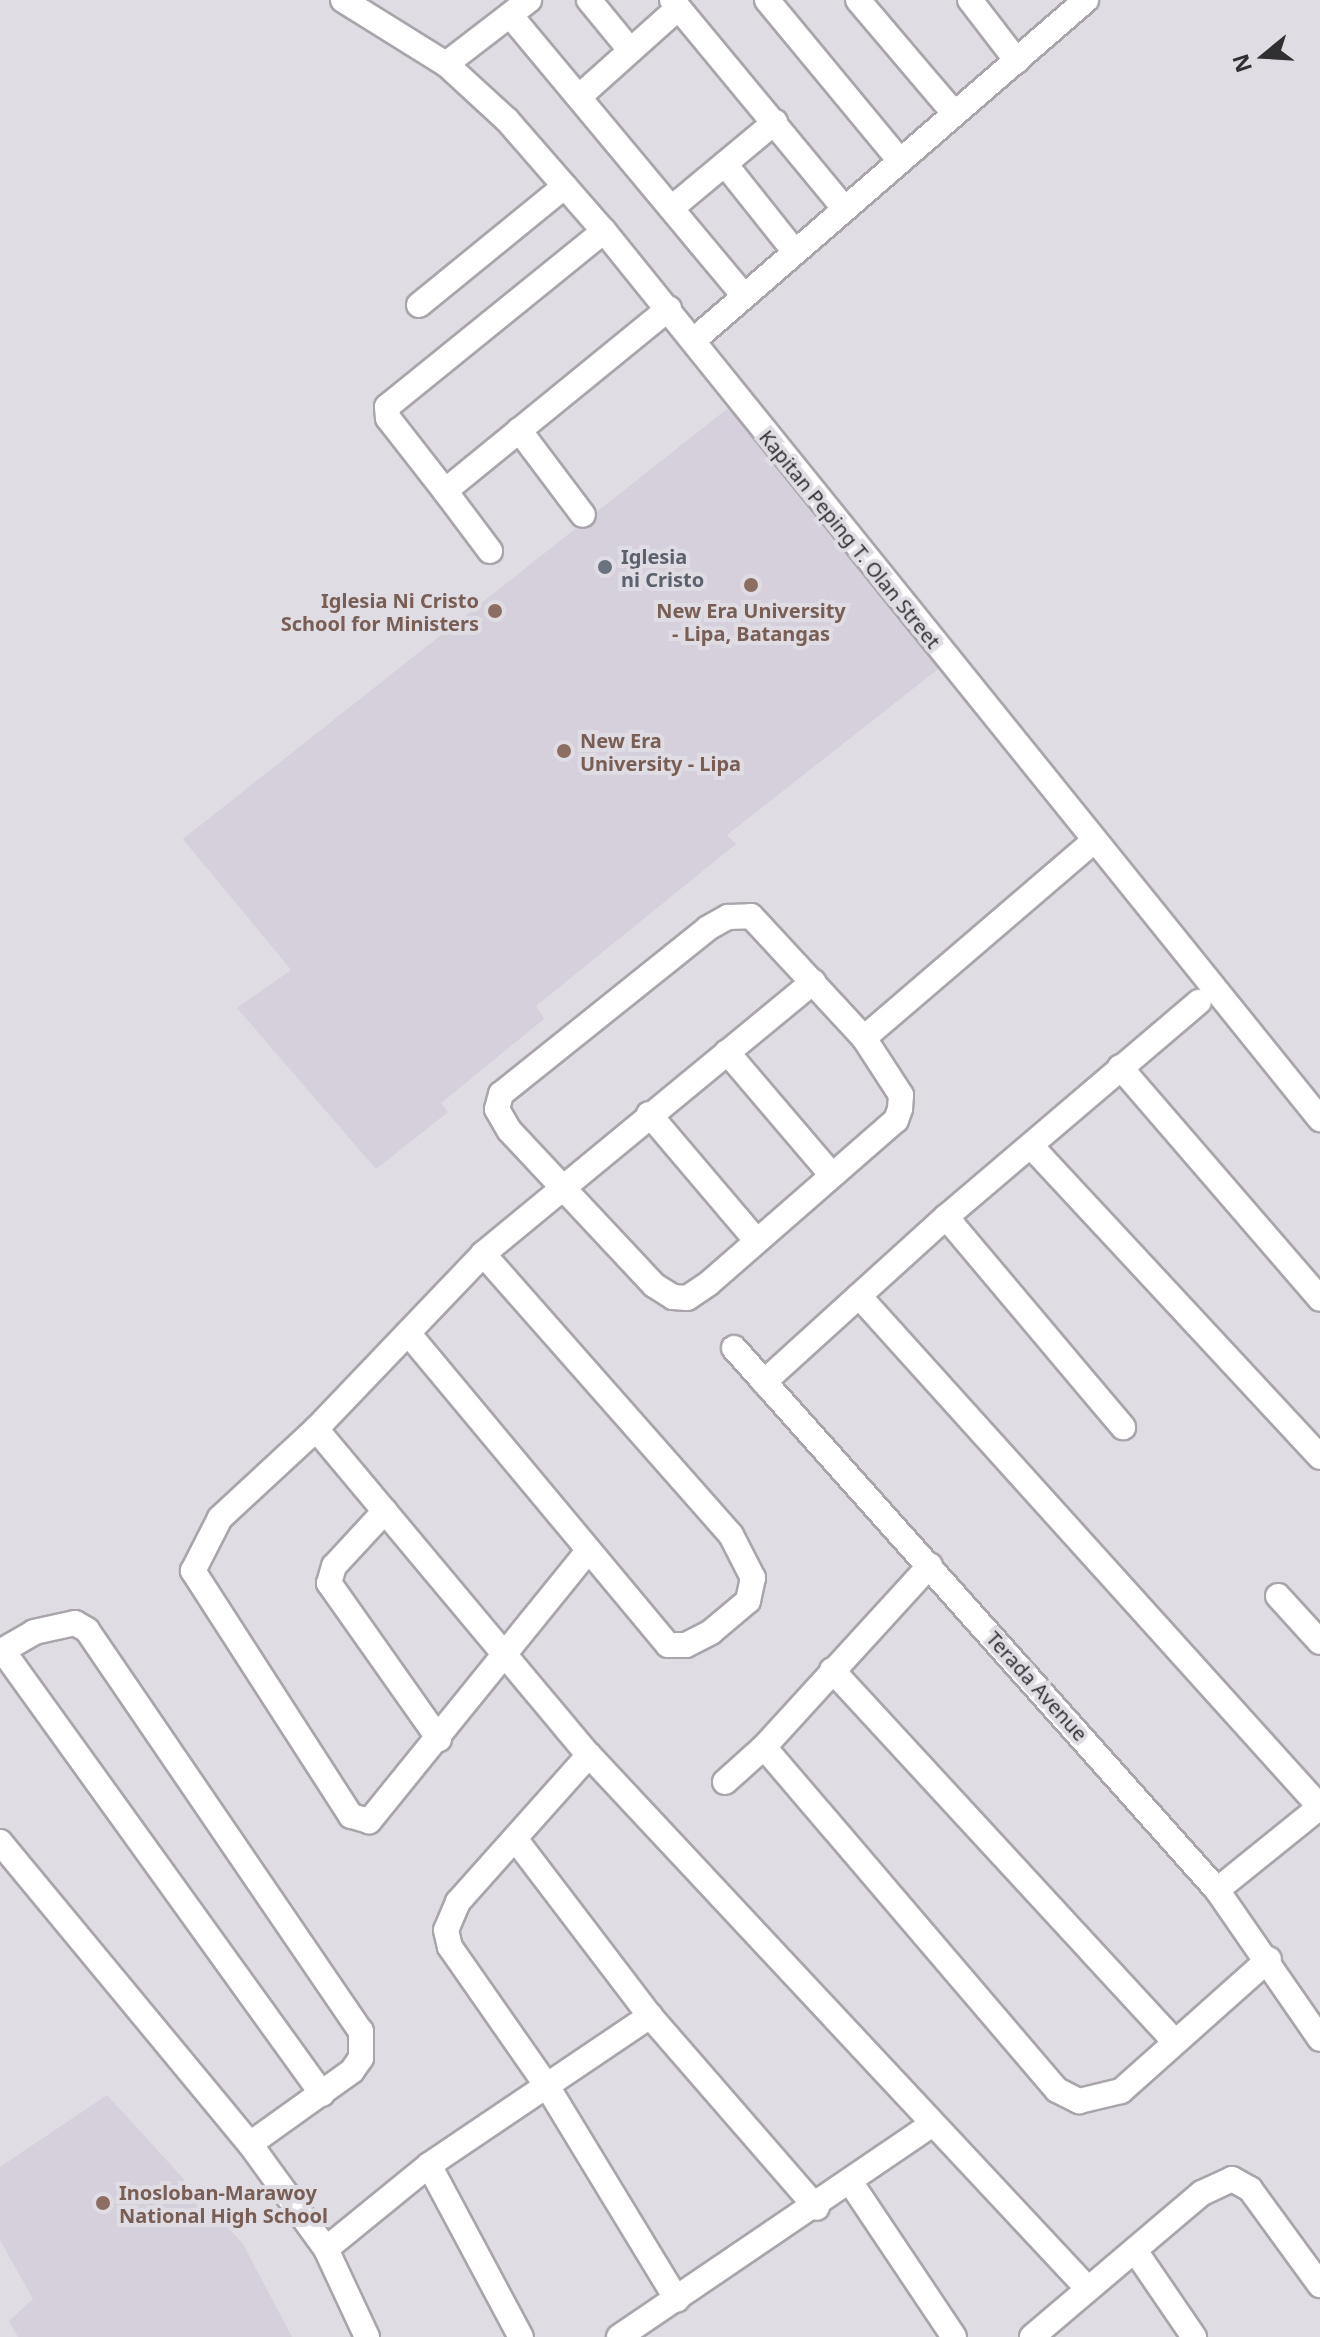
<!DOCTYPE html>
<html>
<head>
<meta charset="utf-8">
<style>
  body { margin:0 }
  #map { position:relative; width:1320px; height:2337px; overflow:hidden; background:#e0dce3; font-family:"Noto Sans",sans-serif }
  div>[style] { position:absolute }
  .built>* { inset:0; background:#d6cfdc }
  .roads { filter:drop-shadow(2px 0 #a9a5ab) drop-shadow(-2px 0 #a9a5ab) drop-shadow(0 2px #a9a5ab) drop-shadow(0 -2px #a9a5ab) }
  .minor>* { height:24px; margin:-12px; padding:0 12px; transform-origin:12px; border-radius:12px; background:#fff }
  .dots>* { width:22px; height:22px; translate:-50% -50%; box-sizing:border-box; border:4px solid #e0dce3; border-radius:50% }
  span { translate:-50% -50%; white-space:nowrap; text-align:center; line-height:1.15; -webkit-text-stroke:8px #e0dce3; paint-order:stroke }
  .street-label { font-size:20px; color:#302f31 }
  .worship-label { font-size:20px; color:#5b616d; font-weight:700 }
  .left { translate:0 -50%; text-align:left }
  .education-label { font-size:20px; color:#785e54; font-weight:700 }
  .right { translate:-100% -50%; text-align:right }
  .north { position:absolute; left:1224px; top:16px; width:80px; height:80px; -webkit-text-stroke:6px #e0dce3; paint-order:stroke; rotate:252deg; font-size:22px; font-weight:700; line-height:32px; text-align:center; color:#302f31 }
  .north::after { content:''; display:block; margin:auto; width:28px; height:36px; background:#302f31; clip-path:polygon(50% 0,100% 100%,50% 72%,0 100%) }
</style>
</head>
<body>
<div id="map">
  <div class="built">
    <div style="clip-path:polygon(732px 405px,942px 666px,727px 835px,736px 844px,536px 1006px,544px 1019px,441px 1103px,448px 1112px,376px 1169px,237px 1008px,291px 970px,183px 839px)"></div>
    <div style="clip-path:polygon(107px 2095px,243px 2244px,292px 2337px,18px 2337px,9px 2321px,33px 2299px,0 2240px,0 2167px)"></div>
  </div>
  <div class="roads">
    <div class="minor">
      <div style="left:343px;top:0;width:121px;rotate:31.9deg"></div>
      <div style="left:446px;top:64px;width:83px;rotate:42.6deg"></div>
      <div style="left:507px;top:120px;width:147px;rotate:48.9deg"></div>
      <div style="left:604px;top:231px;width:1141px;rotate:51.12deg"></div>
      <div style="left:589px;top:0;width:65px;rotate:50.6deg"></div>
      <div style="left:672px;top:0;width:271px;rotate:50.4deg"></div>
      <div style="left:767px;top:0;width:209px;rotate:50.4deg"></div>
      <div style="left:858px;top:0;width:147px;rotate:49.7deg"></div>
      <div style="left:970px;top:0;width:77px;rotate:52.4deg"></div>
      <div style="left:510px;top:15px;width:366px;rotate:50.2deg"></div>
      <div style="left:446px;top:64px;width:105px;rotate:-37.6deg"></div>
      <div style="left:580px;top:96px;width:132px;rotate:-41.9deg"></div>
      <div style="left:725px;top:164px;width:112px;rotate:51.5deg"></div>
      <div style="left:673px;top:207px;width:133px;rotate:-39.8deg"></div>
      <div style="left:604px;top:231px;width:279px;rotate:141deg"></div>
      <div style="left:387px;top:407px;width:11px;rotate:85deg"></div>
      <div style="left:388px;top:418px;width:93px;rotate:52deg"></div>
      <div style="left:445px;top:491px;width:289px;rotate:-39.2deg"></div>
      <div style="left:419px;top:305px;width:188px;rotate:-39.2deg"></div>
      <div style="left:694px;top:340px;width:519px;rotate:-40.94deg"></div>
      <div style="left:519px;top:430px;width:106px;rotate:53deg"></div>
      <div style="left:445px;top:491px;width:75px;rotate:53.1deg"></div>
      <div style="left:751px;top:916px;width:166px;rotate:47.2deg"></div>
      <div style="left:864px;top:1038px;width:68px;rotate:57deg"></div>
      <div style="left:901px;top:1095px;width:14px;rotate:94deg"></div>
      <div style="left:900px;top:1109px;width:12px;rotate:110deg"></div>
      <div style="left:896px;top:1120px;width:249px;rotate:138.9deg"></div>
      <div style="left:708px;top:1284px;width:25px;rotate:146deg"></div>
      <div style="left:687px;top:1298px;width:14px;rotate:-176deg"></div>
      <div style="left:673px;top:1297px;width:22px;rotate:-148deg"></div>
      <div style="left:654px;top:1285px;width:212px;rotate:-133.1deg"></div>
      <div style="left:509px;top:1130px;width:24px;rotate:-120deg"></div>
      <div style="left:497px;top:1109px;width:16px;rotate:-75deg"></div>
      <div style="left:501px;top:1094px;width:265px;rotate:-38.7deg"></div>
      <div style="left:708px;top:928px;width:23px;rotate:-29deg"></div>
      <div style="left:728px;top:917px;width:23px;rotate:-2deg"></div>
      <div style="left:864px;top:1038px;width:303px;rotate:-40.6deg"></div>
      <div style="left:727px;top:1052px;width:159px;rotate:49.6deg"></div>
      <div style="left:1120px;top:1067px;width:306px;rotate:49.2deg"></div>
      <div style="left:649px;top:1114px;width:165px;rotate:49.7deg"></div>
      <div style="left:1032px;top:1147px;width:423px;rotate:47.1deg"></div>
      <div style="left:946px;top:1217px;width:275px;rotate:49.9deg"></div>
      <div style="left:859px;top:1296px;width:688px;rotate:47.94deg"></div>
      <div style="left:408px;top:1333px;width:406px;rotate:50.2deg"></div>
      <div style="left:668px;top:1645px;width:18px"></div>
      <div style="left:686px;top:1645px;width:28px;rotate:-27deg"></div>
      <div style="left:711px;top:1632px;width:48px;rotate:-40deg"></div>
      <div style="left:748px;top:1601px;width:24px;rotate:-78deg"></div>
      <div style="left:753px;top:1578px;width:48px;rotate:-117.1deg"></div>
      <div style="left:731px;top:1535px;width:375px;rotate:-131.4deg"></div>
      <div style="left:734px;top:1348px;width:726px;rotate:48.29deg"></div>
      <div style="left:1217px;top:1890px;width:181px;rotate:55.3deg"></div>
      <div style="left:764px;top:1382px;width:246px;rotate:-42.2deg"></div>
      <div style="left:946px;top:1217px;width:332px;rotate:-40.4deg"></div>
      <div style="left:316px;top:1429px;width:425px;rotate:50.1deg"></div>
      <div style="left:589px;top:1755px;width:729px;rotate:46.94deg"></div>
      <div style="left:385px;top:1511px;width:75px;rotate:132.8deg"></div>
      <div style="left:334px;top:1566px;width:18px;rotate:106deg"></div>
      <div style="left:329px;top:1583px;width:191px;rotate:54.8deg"></div>
      <div style="left:588px;top:1551px;width:348px;rotate:129deg"></div>
      <div style="left:369px;top:1821px;width:19px;rotate:-164deg"></div>
      <div style="left:351px;top:1816px;width:292px;rotate:-122.8deg"></div>
      <div style="left:193px;top:1571px;width:59px;rotate:-63deg"></div>
      <div style="left:220px;top:1518px;width:131px;rotate:-42.8deg"></div>
      <div style="left:316px;top:1429px;width:242px;rotate:-46.3deg"></div>
      <div style="left:483px;top:1254px;width:428px;rotate:-39.5deg"></div>
      <div style="left:1278px;top:1596px;width:62px;rotate:47.6deg"></div>
      <div style="left:3px;top:1651px;width:546px;rotate:54.24deg"></div>
      <div style="left:0;top:1652px;width:39px;rotate:-30deg"></div>
      <div style="left:34px;top:1632px;width:42px;rotate:-12.4deg"></div>
      <div style="left:75px;top:1623px;width:14px;rotate:30deg"></div>
      <div style="left:87px;top:1630px;width:486px;rotate:55.7deg"></div>
      <div style="left:361px;top:2031px;width:27px;rotate:90deg"></div>
      <div style="left:361px;top:2058px;width:16px;rotate:125deg"></div>
      <div style="left:352px;top:2071px;width:125px;rotate:144.4deg"></div>
      <div style="left:832px;top:1670px;width:506px;rotate:47.32deg"></div>
      <div style="left:764px;top:1747px;width:451px;rotate:49.5deg"></div>
      <div style="left:1057px;top:2090px;width:25px;rotate:27deg"></div>
      <div style="left:1079px;top:2101px;width:43px;rotate:-13.4deg"></div>
      <div style="left:1121px;top:2091px;width:198px;rotate:-41.7deg"></div>
      <div style="left:589px;top:1755px;width:197px;rotate:131.7deg"></div>
      <div style="left:458px;top:1902px;width:30px;rotate:113deg"></div>
      <div style="left:446px;top:1930px;width:17px;rotate:77deg"></div>
      <div style="left:450px;top:1947px;width:169px;rotate:55.1deg"></div>
      <div style="left:547px;top:2086px;width:250px;rotate:58.7deg"></div>
      <div style="left:725px;top:1782px;width:52px;rotate:-41.9deg"></div>
      <div style="left:764px;top:1747px;width:246px;rotate:-47.6deg"></div>
      <div style="left:516px;top:1840px;width:221px;rotate:52.7deg"></div>
      <div style="left:650px;top:2016px;width:254px;rotate:49deg"></div>
      <div style="left:0;top:1842px;width:392px;rotate:50.4deg"></div>
      <div style="left:250px;top:2144px;width:130px;rotate:54.1deg"></div>
      <div style="left:326px;top:2249px;width:97px;rotate:65deg"></div>
      <div style="left:1217px;top:1890px;width:132px;rotate:-38.9deg"></div>
      <div style="left:429px;top:2165px;width:195px;rotate:61.9deg"></div>
      <div style="left:851px;top:2183px;width:185px;rotate:56.2deg"></div>
      <div style="left:326px;top:2249px;width:133px;rotate:-39.2deg"></div>
      <div style="left:429px;top:2165px;width:267px;rotate:-34deg"></div>
      <div style="left:1136px;top:2252px;width:103px;rotate:55.7deg"></div>
      <div style="left:619px;top:2337px;width:379px;rotate:-34.2deg"></div>
      <div style="left:1032px;top:2337px;width:223px;rotate:-40.3deg"></div>
      <div style="left:1202px;top:2193px;width:33px;rotate:-25deg"></div>
      <div style="left:1232px;top:2179px;width:21px;rotate:29deg"></div>
      <div style="left:1250px;top:2189px;width:119px;rotate:53.9deg"></div>
    </div>
  </div>
  <div class="dots">
    <div style="left:605px;top:567px;background:#6b7280"></div>
    <div style="left:751px;top:585px;background:#8d6e63"></div>
    <div style="left:495px;top:611px;background:#8d6e63"></div>
    <div style="left:564px;top:751px;background:#8d6e63"></div>
    <div style="left:103px;top:2203px;background:#8d6e63"></div>
  </div>
  <div class="street-label">
    <span style="left:850px;top:539px;rotate:51deg">Kapitan Peping T. Olan Street</span>
    <span style="left:1037px;top:1686px;rotate:48deg">Terada Avenue</span>
  </div>
  <div class="worship-label">
    <span class="left" style="left:621px;top:568px">Iglesia<br>ni Cristo</span>
  </div>
  <div class="education-label">
    <span class="right" style="left:479px;top:612px">Iglesia Ni Cristo<br>School for Ministers</span>
    <span style="left:751px;top:622px">New Era University<br>- Lipa, Batangas</span>
    <span class="left" style="left:580px;top:752px">New Era<br>University - Lipa</span>
    <span class="left" style="left:119px;top:2204px">Inosloban-Marawoy<br>National High School</span>
  </div>
  <div class="north">N</div>
</div>
</body>
</html>
